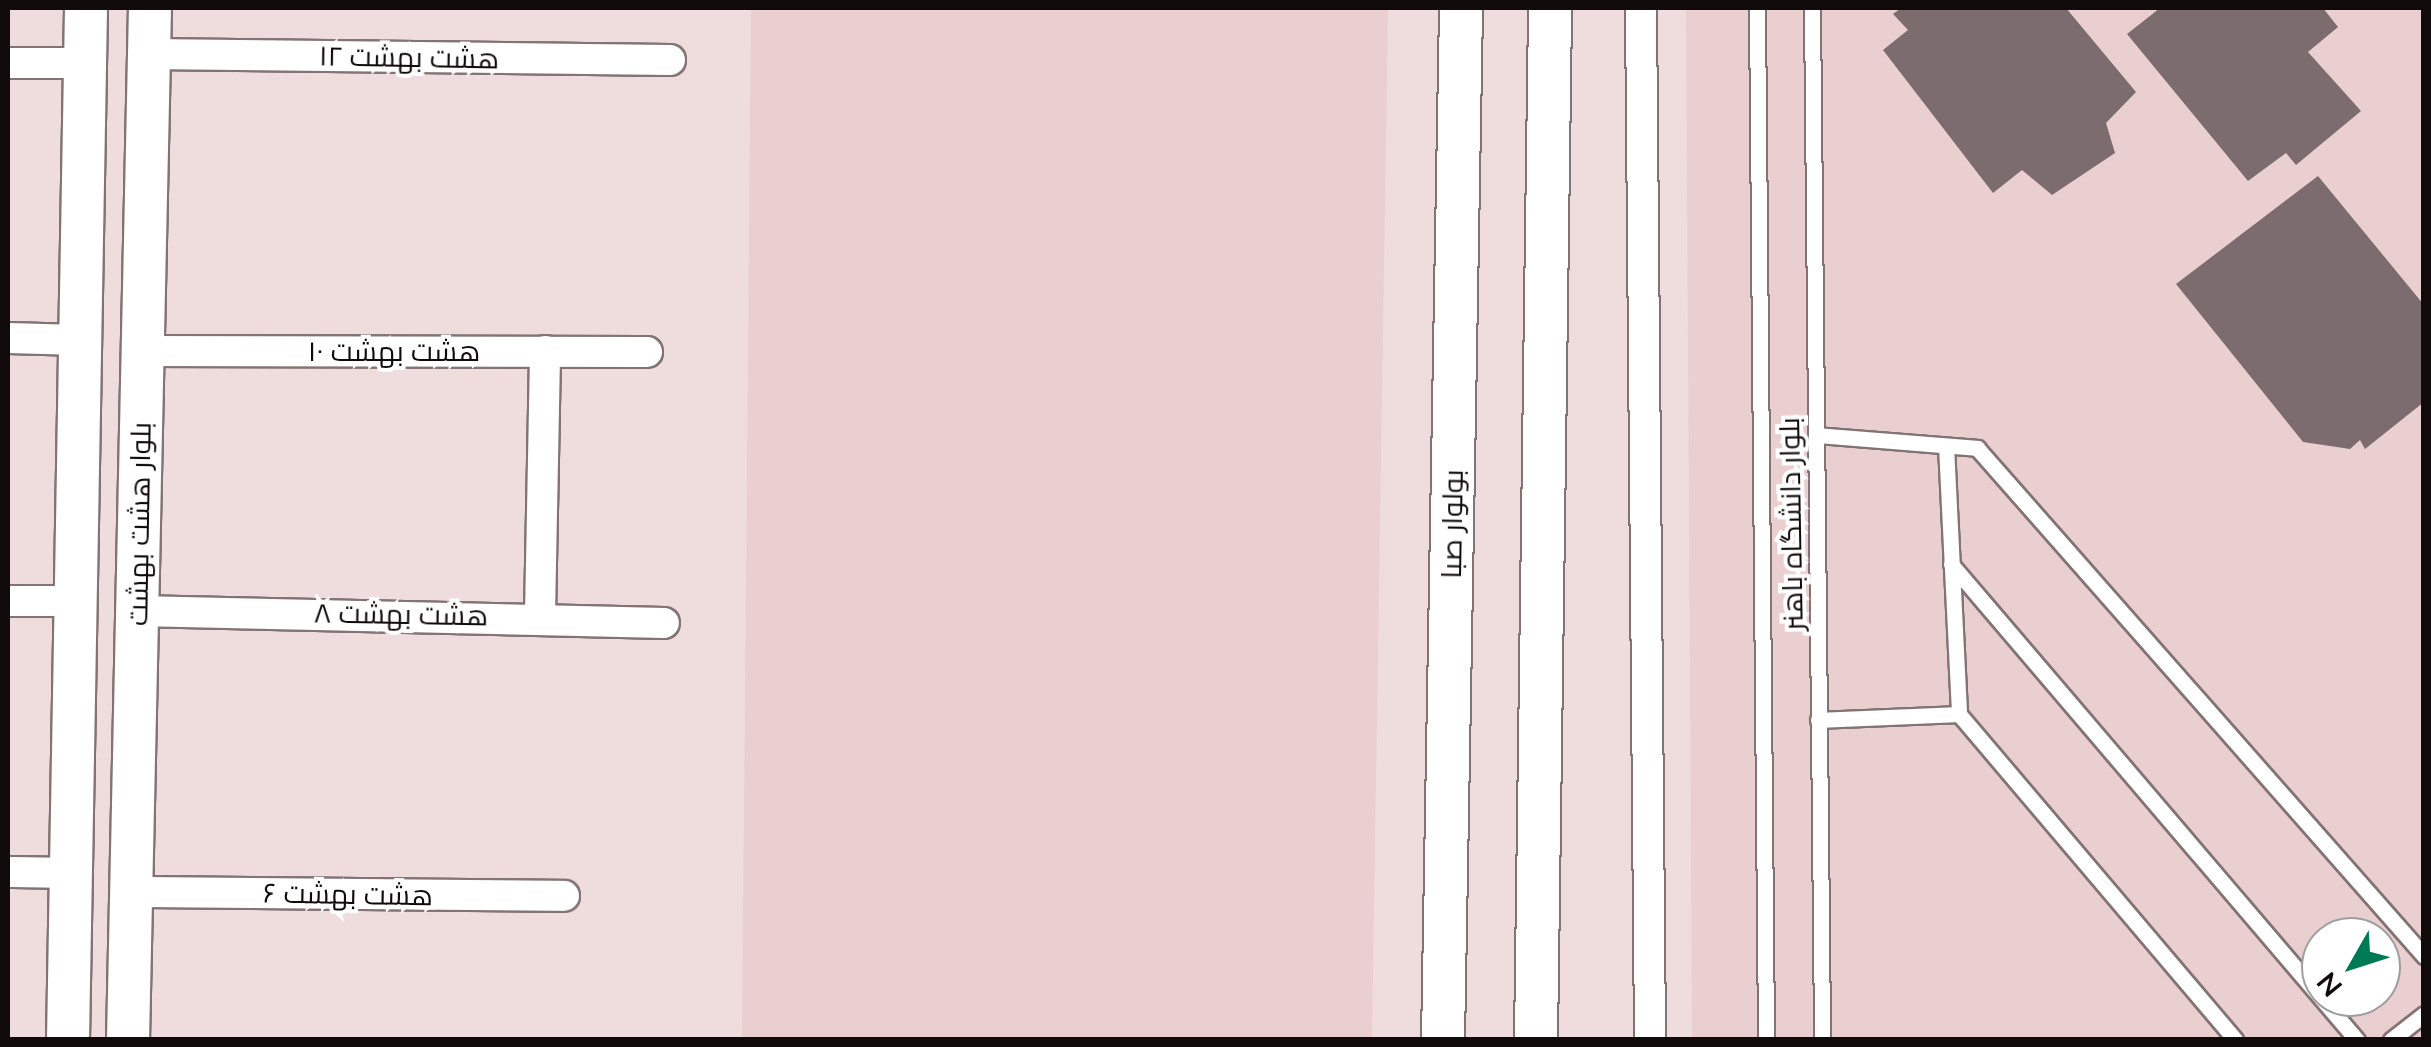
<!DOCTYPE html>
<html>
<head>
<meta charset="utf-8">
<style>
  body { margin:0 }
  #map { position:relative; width:2431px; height:1047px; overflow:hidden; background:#efddde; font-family:Mulish,Cairo,sans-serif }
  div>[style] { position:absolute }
  .built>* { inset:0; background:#eacfd0 }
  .building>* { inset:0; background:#7c6c6d }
  .roads { filter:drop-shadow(2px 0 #837374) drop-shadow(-2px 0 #837374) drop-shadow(0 2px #837374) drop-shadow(0 -2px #837374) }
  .lane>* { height:15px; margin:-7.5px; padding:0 7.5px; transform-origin:7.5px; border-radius:7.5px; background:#fff }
  .street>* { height:30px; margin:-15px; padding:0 15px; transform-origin:15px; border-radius:15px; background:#fff }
  .secondary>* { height:42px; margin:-21px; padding:0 21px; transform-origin:21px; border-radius:21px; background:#fff }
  span { translate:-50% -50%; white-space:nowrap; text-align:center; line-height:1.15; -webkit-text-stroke:8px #fff; paint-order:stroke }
  .street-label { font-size:28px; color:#100a0b }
  .frame { position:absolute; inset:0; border:10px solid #100a0b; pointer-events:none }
  .north { position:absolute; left:2301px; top:917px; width:100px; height:100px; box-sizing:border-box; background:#fff; border:2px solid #9f9d9d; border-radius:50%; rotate:231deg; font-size:28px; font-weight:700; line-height:40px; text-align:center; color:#100a0b }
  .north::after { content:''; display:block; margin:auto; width:35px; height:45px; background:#007955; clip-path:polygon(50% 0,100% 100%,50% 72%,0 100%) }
</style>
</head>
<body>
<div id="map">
  <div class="built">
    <div style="clip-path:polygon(751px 8px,1388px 8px,1372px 1039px,742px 1039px)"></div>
    <div style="clip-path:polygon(evenodd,1686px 8px,2423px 8px,2423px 1039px,1692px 1039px,1686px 8px,2321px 937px,2381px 937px,2381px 997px,2321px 997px,2321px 937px)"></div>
  </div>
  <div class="building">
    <div style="clip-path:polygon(1901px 8px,2066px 8px,2136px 92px,2106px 123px,2115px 153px,2052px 195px,2022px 170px,1993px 193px,1883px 50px,1908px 30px,1893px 14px)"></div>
    <div style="clip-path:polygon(2160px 8px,2323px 8px,2338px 27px,2308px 52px,2361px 111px,2296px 165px,2286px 153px,2248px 181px,2127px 34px)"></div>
    <div style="clip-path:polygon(2318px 176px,2424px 305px,2424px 402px,2365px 449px,2360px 440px,2350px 449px,2303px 442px,2176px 284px)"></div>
  </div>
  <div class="roads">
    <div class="lane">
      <div style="left:1757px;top:8px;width:1032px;rotate:89.5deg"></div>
      <div style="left:1812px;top:8px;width:1032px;rotate:89.44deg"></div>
      <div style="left:1816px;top:435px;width:162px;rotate:4.6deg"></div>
      <div style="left:1977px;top:448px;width:677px;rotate:48.65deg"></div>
      <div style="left:1946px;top:446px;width:268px;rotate:87.2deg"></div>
      <div style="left:1951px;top:564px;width:626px;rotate:49.54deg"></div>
      <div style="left:1818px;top:720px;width:141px;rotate:-2.4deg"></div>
      <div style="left:1959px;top:714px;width:427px;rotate:49.7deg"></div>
      <div style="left:2391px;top:1040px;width:42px;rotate:-38.2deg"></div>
    </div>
    <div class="street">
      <div style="left:1641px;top:8px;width:1032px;rotate:89.5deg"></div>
      <div style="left:149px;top:54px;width:521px;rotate:0.66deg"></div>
      <div style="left:8px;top:63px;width:77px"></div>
      <div style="left:8px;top:338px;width:72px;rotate:1.6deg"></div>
      <div style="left:142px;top:351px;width:505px;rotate:0.11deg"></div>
      <div style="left:8px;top:601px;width:68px"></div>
      <div style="left:137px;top:611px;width:527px;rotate:1.3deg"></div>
      <div style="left:540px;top:616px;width:265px;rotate:-88.9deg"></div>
      <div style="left:8px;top:872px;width:63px;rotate:0.9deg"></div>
      <div style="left:131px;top:892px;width:433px;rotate:0.5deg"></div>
    </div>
    <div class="secondary">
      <div style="left:68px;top:1040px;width:1032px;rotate:-89deg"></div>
      <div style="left:128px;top:1040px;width:1032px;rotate:-88.78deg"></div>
      <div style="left:1443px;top:1040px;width:1032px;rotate:-89deg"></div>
      <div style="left:1536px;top:1040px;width:1032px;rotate:-89.22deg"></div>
    </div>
  </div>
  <div class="street-label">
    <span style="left:409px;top:57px;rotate:1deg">هشت بهشت ۱۲</span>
    <span style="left:394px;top:351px">هشت بهشت ۱۰</span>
    <span style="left:139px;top:524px;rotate:-89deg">بلوار هشت بهشت</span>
    <span style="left:1452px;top:524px;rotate:-89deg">بولوار صبا</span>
    <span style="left:1791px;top:524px;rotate:-91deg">بلوار دانشگاه باهنر</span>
    <span style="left:401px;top:614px;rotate:1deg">هشت بهشت ۸</span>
    <span style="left:348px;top:894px;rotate:1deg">هشت بهشت ۶</span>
  </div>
  <div class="frame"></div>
  <div class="north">N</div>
</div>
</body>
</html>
